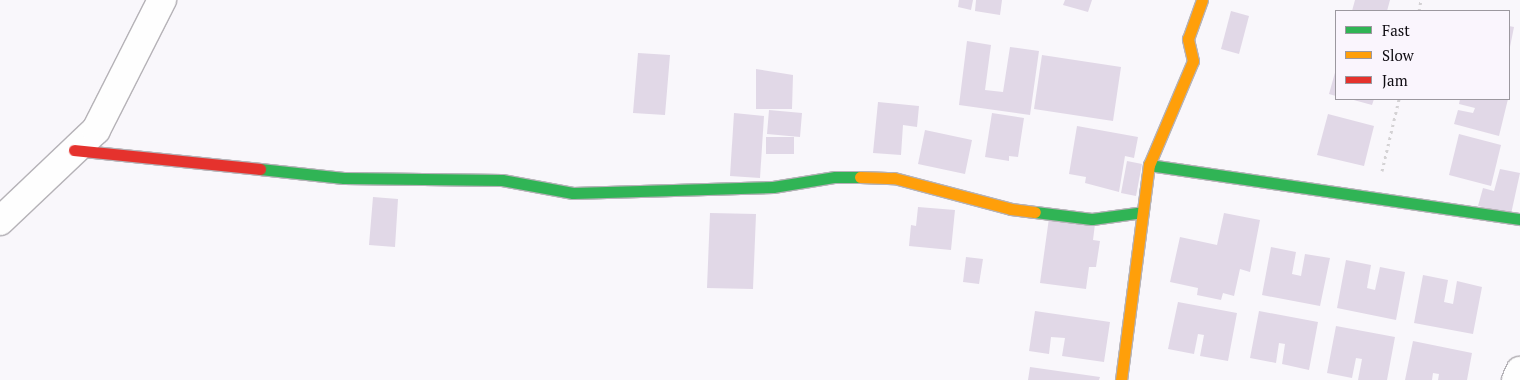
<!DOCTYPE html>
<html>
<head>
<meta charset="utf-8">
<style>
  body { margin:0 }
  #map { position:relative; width:1520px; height:380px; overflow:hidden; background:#f9f7fb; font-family:"PT Serif",serif }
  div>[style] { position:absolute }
  .building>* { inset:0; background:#e1d8e7 }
  .path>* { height:3px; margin-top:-1.5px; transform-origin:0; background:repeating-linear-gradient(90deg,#d4d2d4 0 2.5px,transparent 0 6.5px) }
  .roads { filter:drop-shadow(1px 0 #b5b2b7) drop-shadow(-1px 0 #b5b2b7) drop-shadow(0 1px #b5b2b7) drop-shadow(0 -1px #b5b2b7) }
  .street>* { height:28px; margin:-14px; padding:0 14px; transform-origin:14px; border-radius:14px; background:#fefefe }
  .fast>* { height:11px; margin:-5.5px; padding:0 5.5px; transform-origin:5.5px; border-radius:5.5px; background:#30b455 }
  .slow>* { height:11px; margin:-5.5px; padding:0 5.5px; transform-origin:5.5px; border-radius:5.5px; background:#ff9f0a }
  .jam>* { height:11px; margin:-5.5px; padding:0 5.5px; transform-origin:5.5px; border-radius:5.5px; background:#e5322d }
  span { translate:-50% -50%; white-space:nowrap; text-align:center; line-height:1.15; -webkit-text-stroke:4.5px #faf5fd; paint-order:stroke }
  .legend { position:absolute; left:1335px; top:10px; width:175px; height:90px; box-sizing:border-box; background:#faf5fd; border:1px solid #9c989f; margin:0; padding:6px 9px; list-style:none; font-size:15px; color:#0f0c12 }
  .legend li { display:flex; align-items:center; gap:10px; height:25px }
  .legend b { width:25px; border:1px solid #9c989f }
</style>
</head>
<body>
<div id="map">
  <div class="building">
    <div style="clip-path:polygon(959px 0,973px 0,971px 10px,958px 7px)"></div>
    <div style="clip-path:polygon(976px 0,1002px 0,1000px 15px,975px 11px)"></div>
    <div style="clip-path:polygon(1065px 0,1092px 0,1088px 12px,1063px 5px)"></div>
    <div style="clip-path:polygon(1355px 0,1390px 0,1387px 11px,1352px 11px)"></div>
    <div style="clip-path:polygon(1231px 11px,1249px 16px,1239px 54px,1221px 49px)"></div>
    <div style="clip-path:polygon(1509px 26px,1514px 27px,1510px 47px,1509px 47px)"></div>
    <div style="clip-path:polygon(967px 41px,991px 45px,985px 90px,1003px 92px,1010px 47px,1039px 51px,1030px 115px,959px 105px)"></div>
    <div style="clip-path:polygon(638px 53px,670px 55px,665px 115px,633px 113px)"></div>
    <div style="clip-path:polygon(1042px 55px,1121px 67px,1113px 121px,1034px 109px)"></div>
    <div style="clip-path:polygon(756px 69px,793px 75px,792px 109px,756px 109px)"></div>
    <div style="clip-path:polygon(1336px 69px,1336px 96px,1329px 94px)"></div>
    <div style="clip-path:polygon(1350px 99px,1374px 99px,1372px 105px)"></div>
    <div style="clip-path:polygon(1460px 99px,1508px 99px,1499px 136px,1454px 124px,1458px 110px,1473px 113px,1475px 108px,1459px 104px)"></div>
    <div style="clip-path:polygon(878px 102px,919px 106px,917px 127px,903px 125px,901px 155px,873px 153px)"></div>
    <div style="clip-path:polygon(769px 110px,802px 113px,800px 137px,767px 134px)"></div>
    <div style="clip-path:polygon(734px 113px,764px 116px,760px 178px,730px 176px)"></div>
    <div style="clip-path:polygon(992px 113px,1024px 118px,1018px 157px,1009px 156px,1009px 161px,985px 157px)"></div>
    <div style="clip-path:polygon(1328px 114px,1374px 126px,1364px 166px,1317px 155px)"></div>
    <div style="clip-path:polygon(1077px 126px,1138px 137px,1134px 158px,1125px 156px,1119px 192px,1085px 183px,1086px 177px,1069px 174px)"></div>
    <div style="clip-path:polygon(925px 130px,972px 140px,965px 174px,918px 164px)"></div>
    <div style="clip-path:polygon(1459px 134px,1501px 145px,1491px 186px,1449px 175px)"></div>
    <div style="clip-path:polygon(766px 137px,794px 137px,794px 154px,766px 154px)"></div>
    <div style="clip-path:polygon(1127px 161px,1142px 164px,1136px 196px,1121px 193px)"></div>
    <div style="clip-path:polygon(1500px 169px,1520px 173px,1511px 214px,1478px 206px,1483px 188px,1494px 191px)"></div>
    <div style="clip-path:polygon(373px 197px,398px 199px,395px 247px,369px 245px)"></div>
    <div style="clip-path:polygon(918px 207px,955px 210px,951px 250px,909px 246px,911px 225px,916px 226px)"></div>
    <div style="clip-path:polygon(710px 213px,756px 214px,753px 289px,707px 288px)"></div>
    <div style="clip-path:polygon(1224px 213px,1260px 220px,1250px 272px,1240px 269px,1234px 296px,1223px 293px,1221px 300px,1197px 295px,1198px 288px,1170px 282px,1180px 237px,1217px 245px)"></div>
    <div style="clip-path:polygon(1049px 218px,1095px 224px,1093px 240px,1100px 241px,1096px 267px,1089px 267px,1086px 289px,1040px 283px)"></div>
    <div style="clip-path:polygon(1271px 247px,1296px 252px,1292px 274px,1301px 276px,1305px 254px,1330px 258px,1320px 306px,1262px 295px)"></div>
    <div style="clip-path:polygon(966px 257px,983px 259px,979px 284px,963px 282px)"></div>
    <div style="clip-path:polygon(1346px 260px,1371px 265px,1367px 288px,1375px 290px,1380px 267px,1405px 272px,1396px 320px,1337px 308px)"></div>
    <div style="clip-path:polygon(1423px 275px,1448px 280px,1444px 302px,1453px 304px,1457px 281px,1482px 287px,1473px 334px,1414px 323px)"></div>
    <div style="clip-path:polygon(1178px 302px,1237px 313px,1228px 361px,1200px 356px,1204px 335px,1198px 334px,1194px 354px,1168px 349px)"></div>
    <div style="clip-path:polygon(1035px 311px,1110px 322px,1104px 362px,1062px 356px,1065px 338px,1051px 337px,1049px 354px,1029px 351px)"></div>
    <div style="clip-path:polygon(1259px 311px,1318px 322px,1309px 370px,1282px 364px,1285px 344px,1279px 343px,1276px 363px,1250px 358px)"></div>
    <div style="clip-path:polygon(1336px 326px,1395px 337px,1387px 380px,1358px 380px,1362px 359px,1356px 358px,1352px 378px,1327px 373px)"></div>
    <div style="clip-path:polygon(1413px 341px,1472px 353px,1467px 380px,1438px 380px,1439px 374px,1433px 373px,1432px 380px,1405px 380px)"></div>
    <div style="clip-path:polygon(1030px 367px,1100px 377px,1099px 380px,1028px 380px)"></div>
  </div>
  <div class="path">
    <div style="left:1419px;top:11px;width:11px;rotate:-80deg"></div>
    <div style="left:1382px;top:171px;width:74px;rotate:-76.7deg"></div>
  </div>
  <div class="roads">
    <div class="street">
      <div style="left:0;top:221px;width:132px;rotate:-43.5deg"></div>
      <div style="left:96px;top:130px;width:146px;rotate:-63.1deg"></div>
      <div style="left:1516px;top:380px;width:10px;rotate:-66deg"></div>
    </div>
    <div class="fast">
      <div style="left:1149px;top:165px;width:375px;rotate:8.3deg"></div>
      <div style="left:260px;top:169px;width:84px;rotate:6.1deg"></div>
      <div style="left:344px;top:178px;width:158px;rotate:0.7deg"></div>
      <div style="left:502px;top:180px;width:72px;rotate:10.4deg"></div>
      <div style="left:573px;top:193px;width:200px;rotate:-1.7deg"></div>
      <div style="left:773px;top:187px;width:63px;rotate:-9.2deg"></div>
      <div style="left:835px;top:177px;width:25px"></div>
      <div style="left:1035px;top:212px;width:57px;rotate:7deg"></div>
      <div style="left:1092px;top:219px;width:51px;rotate:-7.8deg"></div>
    </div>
    <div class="slow">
      <div style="left:860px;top:177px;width:34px;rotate:2deg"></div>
      <div style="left:894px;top:178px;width:121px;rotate:14.8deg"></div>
      <div style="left:1011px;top:209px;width:24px;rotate:7deg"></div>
      <div style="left:1121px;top:380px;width:217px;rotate:-82.6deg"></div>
      <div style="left:1149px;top:165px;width:113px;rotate:-67.1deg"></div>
      <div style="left:1193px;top:61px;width:23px;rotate:-103deg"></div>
      <div style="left:1188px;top:39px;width:41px;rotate:-70.3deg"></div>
    </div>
    <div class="jam">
      <div style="left:74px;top:150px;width:187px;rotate:5.8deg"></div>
    </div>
  </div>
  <ul class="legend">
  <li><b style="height:6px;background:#30b455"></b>Fast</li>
  <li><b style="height:6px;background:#ff9f0a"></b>Slow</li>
  <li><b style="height:6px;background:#e5322d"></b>Jam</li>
  </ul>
</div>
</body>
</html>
